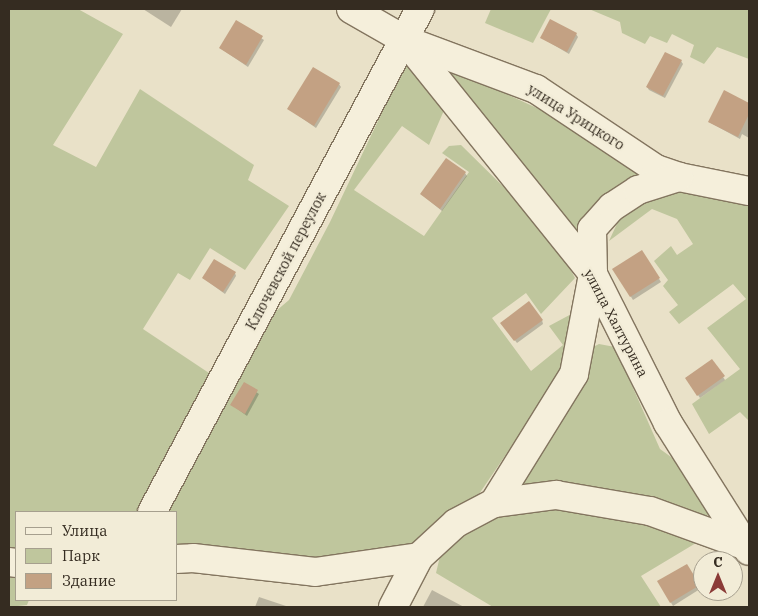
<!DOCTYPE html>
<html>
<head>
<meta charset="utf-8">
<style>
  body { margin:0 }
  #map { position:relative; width:758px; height:616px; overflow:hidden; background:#e9e1c8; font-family:"IBM Plex Serif",serif }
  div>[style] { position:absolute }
  .green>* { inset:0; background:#bfc69d }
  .shadow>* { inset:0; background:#0003 }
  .building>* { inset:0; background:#c3a183 }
  .roads { filter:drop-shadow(1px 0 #83755f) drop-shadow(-1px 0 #83755f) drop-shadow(0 1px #83755f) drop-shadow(0 -1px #83755f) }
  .minor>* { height:28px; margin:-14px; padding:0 14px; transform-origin:14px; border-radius:14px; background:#f5efdb }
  span { translate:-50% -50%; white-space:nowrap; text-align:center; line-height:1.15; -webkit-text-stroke:4.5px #f2ecd7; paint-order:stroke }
  .street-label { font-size:14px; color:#352c21 }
  .frame { position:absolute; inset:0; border:10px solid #352c21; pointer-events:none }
  .legend { position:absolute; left:15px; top:511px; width:162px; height:90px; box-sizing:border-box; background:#f2ecd7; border:1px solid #a69f8e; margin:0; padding:6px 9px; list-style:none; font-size:15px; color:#352c21 }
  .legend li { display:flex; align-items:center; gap:10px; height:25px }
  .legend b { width:25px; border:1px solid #a69f8e }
  .north { position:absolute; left:693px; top:551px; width:50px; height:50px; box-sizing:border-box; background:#f2ecd7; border:1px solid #a69f8e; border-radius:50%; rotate:0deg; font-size:14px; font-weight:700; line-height:20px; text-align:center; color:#352c21 }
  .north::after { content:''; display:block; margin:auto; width:18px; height:22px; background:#8b3b37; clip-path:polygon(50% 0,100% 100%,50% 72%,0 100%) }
</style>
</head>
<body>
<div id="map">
  <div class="green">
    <div style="clip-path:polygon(9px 9px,78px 9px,123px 34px,53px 145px,96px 167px,140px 89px,254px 165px,248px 180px,289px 206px,245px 270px,210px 248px,190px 280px,178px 273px,143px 329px,212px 375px,137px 512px,16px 512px,16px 553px,9px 552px)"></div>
    <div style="clip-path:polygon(491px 9px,551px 9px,533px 43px,485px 23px)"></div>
    <div style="clip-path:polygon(589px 9px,749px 9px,749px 59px,717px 47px,704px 64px,690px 57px,694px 45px,672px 34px,667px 43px,650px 36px,645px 44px,622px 33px,620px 22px)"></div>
    <div style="clip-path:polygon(433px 60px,552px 115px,647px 177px,584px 249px)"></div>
    <div style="clip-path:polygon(405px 64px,445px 108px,429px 145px,402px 126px,354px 190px,424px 236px,469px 172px,442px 153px,449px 146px,461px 145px,527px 210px,558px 246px,575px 278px,541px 314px,526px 293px,492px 318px,531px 371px,563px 345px,549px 326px,577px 311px,570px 360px,477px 497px,414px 546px,310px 563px,176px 548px,176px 512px,163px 512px,269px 317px,289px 300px,330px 222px)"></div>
    <div style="clip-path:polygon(685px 189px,749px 206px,749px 421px,740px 412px,709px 434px,692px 404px,740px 369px,707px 328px,746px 299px,733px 284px,679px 324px,669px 312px,678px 305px,663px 286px,668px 280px,654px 261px,671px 246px,677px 255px,693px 244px,677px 219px,652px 209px,609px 241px,621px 215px,637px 203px)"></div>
    <div style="clip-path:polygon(599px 344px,615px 347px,660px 449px,678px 462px,716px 512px,705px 516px,512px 492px,549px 443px,587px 350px)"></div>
    <div style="clip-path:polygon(540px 507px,598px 512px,676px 531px,696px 543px,641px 576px,661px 607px,493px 607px,436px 573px,441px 552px,482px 524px,513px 510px)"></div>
    <div style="clip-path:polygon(9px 576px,16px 577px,16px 600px,29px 600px,27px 605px,9px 607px)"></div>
  </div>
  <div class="shadow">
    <div style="clip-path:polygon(143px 9px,182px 9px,171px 27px)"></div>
    <div style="clip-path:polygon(236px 22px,264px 40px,248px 67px,220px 48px)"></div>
    <div style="clip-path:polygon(576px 34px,578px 37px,569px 54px,542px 38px)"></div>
    <div style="clip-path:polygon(681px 61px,683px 64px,665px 98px,649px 90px,647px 87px)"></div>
    <div style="clip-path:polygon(339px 84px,341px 87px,316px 128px,289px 109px)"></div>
    <div style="clip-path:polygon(724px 92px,749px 105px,749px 138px,742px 134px,740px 139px,709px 122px)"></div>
    <div style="clip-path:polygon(465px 173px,467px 176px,442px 211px,421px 194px)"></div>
    <div style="clip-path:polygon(642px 252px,661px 282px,633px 300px,614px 270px)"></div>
    <div style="clip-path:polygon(235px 273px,236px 276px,225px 294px,203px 278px)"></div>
    <div style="clip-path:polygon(542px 320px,543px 324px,517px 343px,504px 326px)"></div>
    <div style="clip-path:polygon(712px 360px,725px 380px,700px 398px,686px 378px)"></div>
    <div style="clip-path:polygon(244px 384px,259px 394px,247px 416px,232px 405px)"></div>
    <div style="clip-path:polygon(686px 565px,700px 589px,673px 606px,659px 582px)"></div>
    <div style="clip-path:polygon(432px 590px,464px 607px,423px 607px)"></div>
    <div style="clip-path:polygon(259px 597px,289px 607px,255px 607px)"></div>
  </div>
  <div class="building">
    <div style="clip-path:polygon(550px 19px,577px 33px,567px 52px,540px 38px)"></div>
    <div style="clip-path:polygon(236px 20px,263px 36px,246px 65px,219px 48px)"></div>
    <div style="clip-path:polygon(665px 52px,682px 60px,663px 96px,646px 87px)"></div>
    <div style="clip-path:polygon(313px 67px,340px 83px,314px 126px,287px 109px)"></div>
    <div style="clip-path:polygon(724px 90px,749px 103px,749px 114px,738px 137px,708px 122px)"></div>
    <div style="clip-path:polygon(446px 158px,466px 172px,440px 209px,420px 194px)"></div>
    <div style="clip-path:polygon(642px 250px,660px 278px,630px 297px,612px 269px)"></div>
    <div style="clip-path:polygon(214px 259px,236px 272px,223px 292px,202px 278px)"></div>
    <div style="clip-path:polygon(529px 301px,543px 320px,514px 341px,500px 323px)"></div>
    <div style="clip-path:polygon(712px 359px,725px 376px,697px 396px,685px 378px)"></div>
    <div style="clip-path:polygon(244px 382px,258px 390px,245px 414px,230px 405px)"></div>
    <div style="clip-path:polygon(687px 564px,700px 585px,670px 603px,657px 581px)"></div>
  </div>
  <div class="roads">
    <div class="minor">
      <div style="left:351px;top:9px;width:62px;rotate:29.9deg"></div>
      <div style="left:405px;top:40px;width:140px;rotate:20.5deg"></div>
      <div style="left:536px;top:89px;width:144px;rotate:33.7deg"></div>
      <div style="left:656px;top:169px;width:24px;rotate:19deg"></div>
      <div style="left:679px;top:177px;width:71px;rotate:11.3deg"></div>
      <div style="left:405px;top:40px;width:300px;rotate:51.2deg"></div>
      <div style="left:593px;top:274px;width:167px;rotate:63.3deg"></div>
      <div style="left:668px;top:423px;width:151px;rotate:57.7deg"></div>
      <div style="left:494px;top:503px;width:63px;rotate:-7.4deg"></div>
      <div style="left:556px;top:495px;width:95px;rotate:9.7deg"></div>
      <div style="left:650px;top:511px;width:102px;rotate:20deg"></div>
      <div style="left:152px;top:512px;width:570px;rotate:-61.95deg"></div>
      <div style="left:176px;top:559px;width:17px;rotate:-3deg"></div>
      <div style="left:193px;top:558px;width:123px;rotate:6.5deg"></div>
      <div style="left:315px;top:572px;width:105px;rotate:-8.2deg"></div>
      <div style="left:419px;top:557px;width:50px;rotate:-42.6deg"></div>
      <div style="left:456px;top:523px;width:43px;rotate:-27.8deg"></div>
      <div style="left:494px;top:503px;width:152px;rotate:-58.2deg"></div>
      <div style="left:574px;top:374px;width:102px;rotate:-79.2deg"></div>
      <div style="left:593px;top:274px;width:45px;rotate:-91.3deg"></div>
      <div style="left:592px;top:229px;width:30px;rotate:-48deg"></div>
      <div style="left:612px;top:207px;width:31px;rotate:-33deg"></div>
      <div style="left:638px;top:190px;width:43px;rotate:-17.6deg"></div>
      <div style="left:9px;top:562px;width:7px;rotate:8deg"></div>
      <div style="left:393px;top:607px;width:56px;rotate:-62.5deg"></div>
    </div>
  </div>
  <div class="street-label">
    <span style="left:576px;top:117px;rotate:32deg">улица Урицкого</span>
    <span style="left:286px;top:261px;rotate:-62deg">Ключевской переулок</span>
    <span style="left:616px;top:323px;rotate:62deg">улица Халтурина</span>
  </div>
  <div class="frame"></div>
  <ul class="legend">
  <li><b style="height:6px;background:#f5efdb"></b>Улица</li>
  <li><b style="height:14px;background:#bfc69d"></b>Парк</li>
  <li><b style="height:14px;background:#c3a183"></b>Здание</li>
  </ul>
  <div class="north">С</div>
</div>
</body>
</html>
